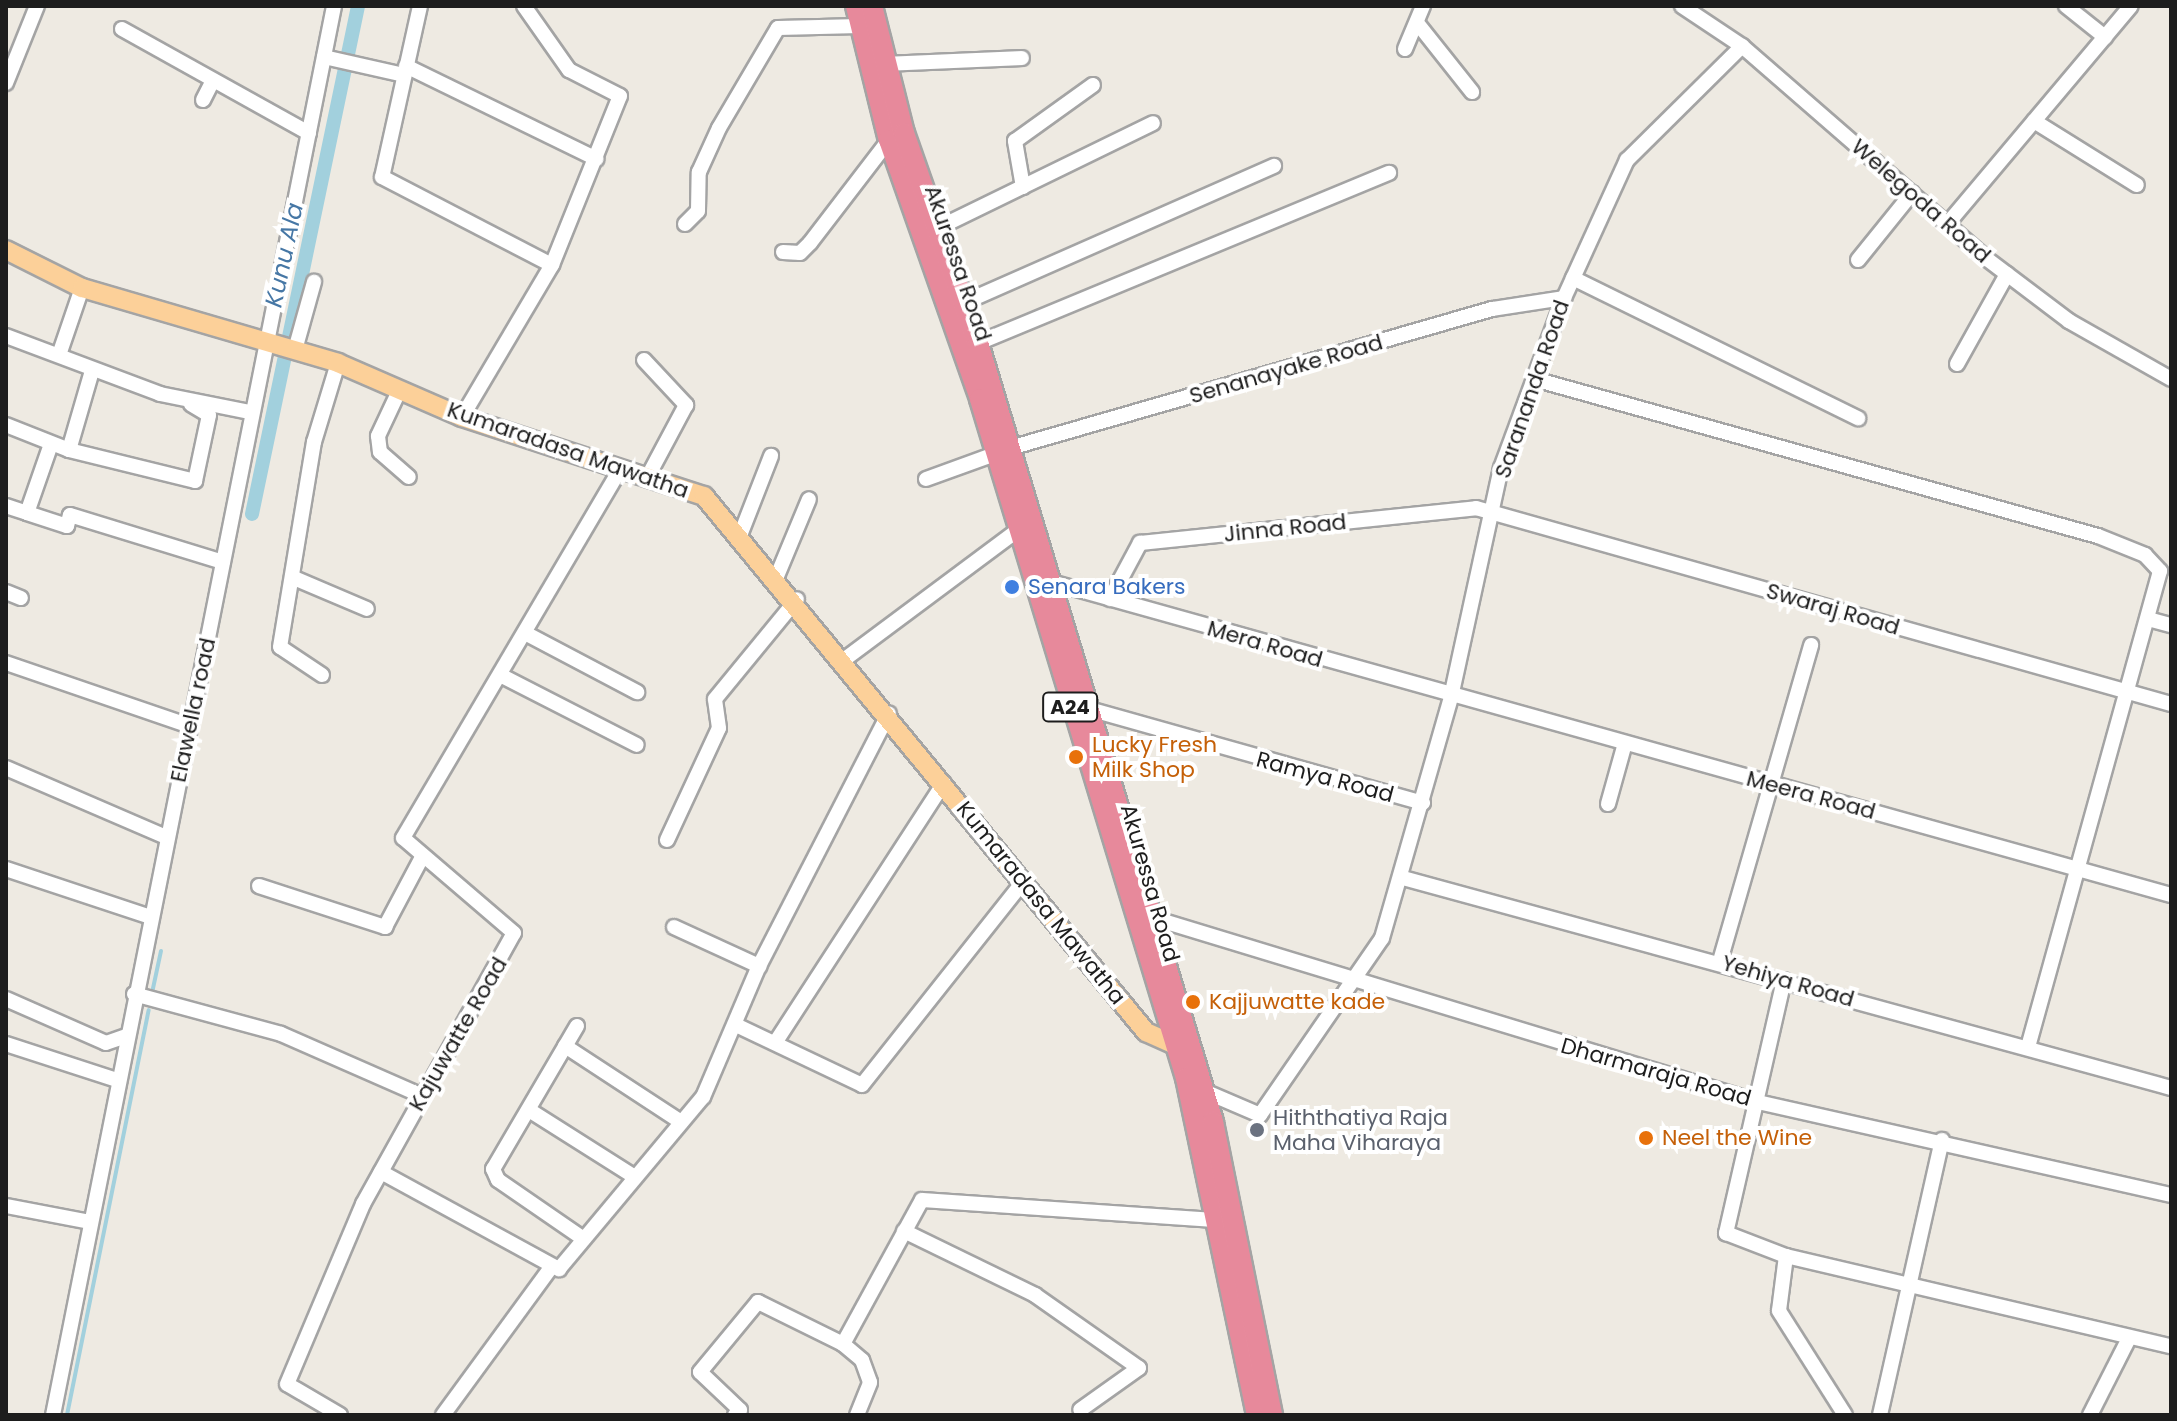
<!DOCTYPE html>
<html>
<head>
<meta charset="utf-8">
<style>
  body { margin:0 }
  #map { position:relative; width:2177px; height:1421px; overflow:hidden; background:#eeeae2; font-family:Poppins,sans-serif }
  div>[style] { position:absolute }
  .stream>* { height:4px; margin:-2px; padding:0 2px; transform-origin:2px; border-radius:2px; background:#a2d0dd }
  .canal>* { height:14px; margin:-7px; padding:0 7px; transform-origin:7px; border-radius:7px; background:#a2d0dd }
  .roads { filter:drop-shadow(2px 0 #a4a4a4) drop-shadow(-2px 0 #a4a4a4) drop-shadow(0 2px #a4a4a4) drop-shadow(0 -2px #a4a4a4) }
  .minor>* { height:14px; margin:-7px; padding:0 7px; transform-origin:7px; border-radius:7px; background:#fff }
  .major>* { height:18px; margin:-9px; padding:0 9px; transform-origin:9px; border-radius:9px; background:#fcd099 }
  .highway>* { height:20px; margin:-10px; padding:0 10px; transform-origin:10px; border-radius:10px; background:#e7899b }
  .dots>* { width:22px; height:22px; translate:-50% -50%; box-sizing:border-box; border:4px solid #fff; border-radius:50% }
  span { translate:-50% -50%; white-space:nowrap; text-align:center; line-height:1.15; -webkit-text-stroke:8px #fff; paint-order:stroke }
  .shield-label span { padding:2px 6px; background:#fff; border:2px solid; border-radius:6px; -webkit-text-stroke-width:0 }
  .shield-label { font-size:20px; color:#1d1d1d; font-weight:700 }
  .street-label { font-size:22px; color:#1d1d1d }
  .shop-label { font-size:22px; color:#366cbe }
  .left { translate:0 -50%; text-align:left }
  .food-label { font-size:22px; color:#c56008 }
  .worship-label { font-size:22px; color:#5b616d }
  .water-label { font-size:24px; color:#4677a5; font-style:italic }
  .frame { position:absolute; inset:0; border:8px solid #1d1d1d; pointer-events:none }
</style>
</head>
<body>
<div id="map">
  <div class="stream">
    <div style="left:152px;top:993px;width:43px;rotate:-77.9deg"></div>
    <div style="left:67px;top:1415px;width:413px;rotate:-78.6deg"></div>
  </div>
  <div class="canal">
    <div style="left:252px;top:514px;width:519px;rotate:-78.21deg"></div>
  </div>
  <div class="roads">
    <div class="minor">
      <div style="left:420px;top:6px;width:175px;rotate:102.5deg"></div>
      <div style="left:382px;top:177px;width:191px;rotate:27.4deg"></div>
      <div style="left:552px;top:265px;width:182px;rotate:-68.1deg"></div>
      <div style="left:620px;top:96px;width:57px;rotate:-153deg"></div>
      <div style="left:569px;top:70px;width:78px;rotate:-125.1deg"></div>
      <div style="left:1682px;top:6px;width:72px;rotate:33.7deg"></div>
      <div style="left:1742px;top:46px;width:325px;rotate:41deg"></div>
      <div style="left:1987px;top:259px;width:103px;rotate:37.1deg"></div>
      <div style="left:2069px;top:321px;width:117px;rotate:29.6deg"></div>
      <div style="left:2066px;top:6px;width:50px;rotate:38.5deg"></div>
      <div style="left:1418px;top:24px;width:87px;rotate:51.5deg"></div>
      <div style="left:122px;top:29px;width:214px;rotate:29.1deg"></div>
      <div style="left:1405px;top:49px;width:47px;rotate:-67.3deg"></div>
      <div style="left:324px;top:57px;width:82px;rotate:12.7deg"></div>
      <div style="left:885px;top:64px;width:137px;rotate:-2.5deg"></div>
      <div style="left:406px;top:66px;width:212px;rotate:26deg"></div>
      <div style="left:6px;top:83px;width:83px;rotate:-68.1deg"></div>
      <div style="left:203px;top:100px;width:22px;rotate:-63deg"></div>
      <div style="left:2034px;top:121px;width:121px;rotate:31.9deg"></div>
      <div style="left:1023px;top:187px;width:47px;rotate:-99.9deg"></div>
      <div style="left:1015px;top:141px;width:96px;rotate:-35.7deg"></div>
      <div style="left:1949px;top:222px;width:282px;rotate:-49.9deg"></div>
      <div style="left:685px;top:224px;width:18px;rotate:-45deg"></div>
      <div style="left:698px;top:211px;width:39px;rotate:-89deg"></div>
      <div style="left:699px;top:172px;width:48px;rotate:-65.6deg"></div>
      <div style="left:719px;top:128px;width:116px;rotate:-59.5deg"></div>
      <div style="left:778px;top:28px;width:82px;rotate:-1.4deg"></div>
      <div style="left:938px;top:228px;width:239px;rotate:-26deg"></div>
      <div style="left:783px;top:252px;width:17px;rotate:3deg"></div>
      <div style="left:800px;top:253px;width:14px;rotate:-45deg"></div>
      <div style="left:810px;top:243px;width:130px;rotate:-52.5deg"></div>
      <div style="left:1858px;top:260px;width:86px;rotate:-51.1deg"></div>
      <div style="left:1573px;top:278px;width:318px;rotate:26.2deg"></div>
      <div style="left:963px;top:303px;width:340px;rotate:-23.8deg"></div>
      <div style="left:6px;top:336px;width:165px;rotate:20.6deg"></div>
      <div style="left:160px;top:394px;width:92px;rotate:11.3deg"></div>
      <div style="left:978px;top:343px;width:445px;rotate:-22.5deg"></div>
      <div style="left:295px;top:350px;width:71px;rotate:-74.4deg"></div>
      <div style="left:59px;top:355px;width:71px;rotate:-71.1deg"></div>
      <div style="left:644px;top:360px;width:62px;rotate:47deg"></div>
      <div style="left:686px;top:405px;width:83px;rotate:118.1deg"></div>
      <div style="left:1957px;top:364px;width:103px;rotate:-60.9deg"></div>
      <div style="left:1534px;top:379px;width:585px;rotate:15.56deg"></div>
      <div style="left:2098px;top:536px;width:51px;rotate:22deg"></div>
      <div style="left:2145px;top:555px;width:22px;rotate:47deg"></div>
      <div style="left:2160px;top:571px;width:494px;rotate:105.5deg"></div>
      <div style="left:400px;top:389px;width:52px;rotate:115.1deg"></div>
      <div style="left:378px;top:436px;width:16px;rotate:83deg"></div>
      <div style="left:380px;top:452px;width:38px;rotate:41deg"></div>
      <div style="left:462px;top:417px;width:177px;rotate:-59.4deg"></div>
      <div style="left:6px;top:425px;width:68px;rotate:21.6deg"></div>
      <div style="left:69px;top:450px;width:82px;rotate:-73.8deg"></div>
      <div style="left:1010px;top:448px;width:502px;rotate:-16.09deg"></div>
      <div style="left:1492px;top:309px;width:73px;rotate:-8.7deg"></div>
      <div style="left:69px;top:450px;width:130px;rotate:13.8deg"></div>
      <div style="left:195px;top:481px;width:67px;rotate:-78deg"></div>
      <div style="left:209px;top:415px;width:21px;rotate:-149deg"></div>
      <div style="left:926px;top:479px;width:73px;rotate:-19.9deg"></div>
      <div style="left:6px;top:506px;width:22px;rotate:18deg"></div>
      <div style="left:27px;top:513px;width:70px;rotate:-70.8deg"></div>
      <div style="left:27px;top:513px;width:42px;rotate:18deg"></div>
      <div style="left:67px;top:526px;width:11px;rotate:-75deg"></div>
      <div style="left:70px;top:515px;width:160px;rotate:17.1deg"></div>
      <div style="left:741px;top:533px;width:83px;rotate:-68.7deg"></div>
      <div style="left:777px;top:576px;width:83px;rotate:-67.4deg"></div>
      <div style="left:294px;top:578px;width:79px;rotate:23deg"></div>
      <div style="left:1044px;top:580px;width:1170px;rotate:15.62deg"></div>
      <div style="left:6px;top:592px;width:16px;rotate:22deg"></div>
      <div style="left:1110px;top:599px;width:64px;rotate:-61.8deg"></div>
      <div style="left:1140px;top:543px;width:338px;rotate:-5.9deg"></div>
      <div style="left:1476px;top:508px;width:722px;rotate:15.75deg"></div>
      <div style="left:2148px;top:619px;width:24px;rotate:15deg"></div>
      <div style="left:525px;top:633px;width:127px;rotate:27.8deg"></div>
      <div style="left:845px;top:659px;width:214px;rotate:-36.7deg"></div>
      <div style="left:6px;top:663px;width:194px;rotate:18.9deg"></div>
      <div style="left:322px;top:675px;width:50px;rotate:-146.3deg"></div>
      <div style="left:280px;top:647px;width:208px;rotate:-80.6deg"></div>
      <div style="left:314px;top:442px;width:83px;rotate:-73.1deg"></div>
      <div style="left:504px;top:677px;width:149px;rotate:27.1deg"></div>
      <div style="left:1089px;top:709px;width:347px;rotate:15.7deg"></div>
      <div style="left:6px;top:768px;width:174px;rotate:23.3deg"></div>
      <div style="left:1608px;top:804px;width:63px;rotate:-74.4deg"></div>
      <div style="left:667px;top:840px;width:123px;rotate:-65.1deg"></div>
      <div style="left:719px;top:728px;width:29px;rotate:-98deg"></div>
      <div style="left:715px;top:699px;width:129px;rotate:-50.6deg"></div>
      <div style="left:6px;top:869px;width:152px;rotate:18.4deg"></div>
      <div style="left:1403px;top:878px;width:796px;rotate:15.29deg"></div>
      <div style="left:259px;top:886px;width:133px;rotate:18deg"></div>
      <div style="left:385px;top:927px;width:77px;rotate:-62.1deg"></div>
      <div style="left:1150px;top:917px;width:636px;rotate:16.92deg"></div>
      <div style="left:1758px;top:1102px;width:423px;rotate:12.7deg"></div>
      <div style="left:674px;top:927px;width:94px;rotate:24.6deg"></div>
      <div style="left:1720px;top:961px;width:329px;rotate:-73.9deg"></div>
      <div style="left:1784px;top:980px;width:260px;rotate:102.9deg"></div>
      <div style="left:1726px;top:1233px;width:64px;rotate:21deg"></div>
      <div style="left:1786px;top:1256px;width:395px;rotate:13.2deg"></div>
      <div style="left:134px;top:994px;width:152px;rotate:15.2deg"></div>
      <div style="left:281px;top:1034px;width:154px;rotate:23.7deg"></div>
      <div style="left:6px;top:999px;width:109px;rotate:23.7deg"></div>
      <div style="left:106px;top:1043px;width:21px;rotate:-19deg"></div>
      <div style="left:577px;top:1026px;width:166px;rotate:120.4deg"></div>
      <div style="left:493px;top:1169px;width:12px;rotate:66deg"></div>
      <div style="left:498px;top:1180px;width:104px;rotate:34.5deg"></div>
      <div style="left:738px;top:1026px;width:137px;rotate:25.4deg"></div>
      <div style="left:862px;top:1085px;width:258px;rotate:-51.6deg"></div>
      <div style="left:775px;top:1043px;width:310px;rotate:-57deg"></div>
      <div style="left:6px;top:1044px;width:117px;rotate:18deg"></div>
      <div style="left:565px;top:1046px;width:139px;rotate:33.2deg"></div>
      <div style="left:1204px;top:1091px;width:61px;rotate:23.2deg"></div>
      <div style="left:1260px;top:1115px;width:215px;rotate:-55.4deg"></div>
      <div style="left:1382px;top:938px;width:251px;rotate:-74deg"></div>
      <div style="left:1451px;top:697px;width:234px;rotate:-77.7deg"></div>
      <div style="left:1501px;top:468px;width:181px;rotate:-69.7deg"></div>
      <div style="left:1564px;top:298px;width:152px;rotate:-65.5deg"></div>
      <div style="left:1627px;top:160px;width:162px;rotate:-44.7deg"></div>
      <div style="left:529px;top:1110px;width:125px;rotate:32.3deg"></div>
      <div style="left:381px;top:1172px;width:203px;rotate:28.6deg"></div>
      <div style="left:559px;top:1269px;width:224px;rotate:-50.1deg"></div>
      <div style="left:703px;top:1097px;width:142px;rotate:-66.9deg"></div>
      <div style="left:759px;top:966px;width:284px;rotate:-62.8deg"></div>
      <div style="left:6px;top:1206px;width:86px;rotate:10.8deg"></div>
      <div style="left:904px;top:1231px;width:146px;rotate:26deg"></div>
      <div style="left:1035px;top:1295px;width:127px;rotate:35.1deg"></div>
      <div style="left:1139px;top:1368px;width:72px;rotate:144.6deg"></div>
      <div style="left:1786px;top:1256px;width:55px;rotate:97.3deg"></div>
      <div style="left:1779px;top:1311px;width:123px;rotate:57.6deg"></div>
      <div style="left:53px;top:1415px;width:1437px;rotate:-78.72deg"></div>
      <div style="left:340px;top:1415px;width:61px;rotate:-149.7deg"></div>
      <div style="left:287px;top:1384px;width:195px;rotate:-67.1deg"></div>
      <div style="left:363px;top:1204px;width:310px;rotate:-60.9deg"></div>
      <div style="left:514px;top:933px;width:146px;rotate:-139.4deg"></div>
      <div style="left:403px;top:838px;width:428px;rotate:-59.5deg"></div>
      <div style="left:443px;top:1415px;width:180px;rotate:-53.8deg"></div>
      <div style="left:735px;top:1415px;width:7px;rotate:-45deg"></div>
      <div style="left:740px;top:1410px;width:55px;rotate:-136.5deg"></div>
      <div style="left:700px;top:1372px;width:91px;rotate:-50.4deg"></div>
      <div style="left:758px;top:1302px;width:95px;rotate:26.3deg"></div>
      <div style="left:857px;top:1415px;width:35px;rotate:-68deg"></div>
      <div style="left:870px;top:1382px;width:23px;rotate:-110deg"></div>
      <div style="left:862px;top:1360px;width:25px;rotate:-140deg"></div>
      <div style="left:843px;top:1344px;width:164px;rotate:-61.3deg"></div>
      <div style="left:922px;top:1200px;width:297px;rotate:3.9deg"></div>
      <div style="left:1880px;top:1415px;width:282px;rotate:-77.3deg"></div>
      <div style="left:2090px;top:1415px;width:86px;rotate:-63.1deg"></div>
    </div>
    <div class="major">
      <div style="left:6px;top:250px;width:85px;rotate:26.6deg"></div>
      <div style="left:82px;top:288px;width:267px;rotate:16.3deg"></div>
      <div style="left:338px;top:363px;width:135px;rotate:23.5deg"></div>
      <div style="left:462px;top:417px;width:255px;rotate:18.1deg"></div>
      <div style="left:704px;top:496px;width:695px;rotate:50.49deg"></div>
      <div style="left:1146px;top:1032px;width:30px;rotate:24deg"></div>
      <div style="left:1173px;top:1044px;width:14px;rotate:-21deg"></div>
    </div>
    <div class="highway">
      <div style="left:856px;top:6px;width:138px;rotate:76.2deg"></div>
      <div style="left:889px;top:140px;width:275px;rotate:70.6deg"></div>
      <div style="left:980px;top:399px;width:710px;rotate:73.12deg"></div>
      <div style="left:1186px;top:1078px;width:344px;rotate:78.1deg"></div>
      <div style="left:872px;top:6px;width:131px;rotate:75.9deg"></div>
      <div style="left:904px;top:133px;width:223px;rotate:70.6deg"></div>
      <div style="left:978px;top:343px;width:814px;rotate:73.21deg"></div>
      <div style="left:1213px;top:1122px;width:299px;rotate:78.6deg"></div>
    </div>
  </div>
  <div class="dots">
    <div style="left:1012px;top:587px;background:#3f7fe0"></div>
    <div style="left:1076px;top:757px;background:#e8710a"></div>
    <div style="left:1193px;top:1002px;background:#e8710a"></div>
    <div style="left:1257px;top:1130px;background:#6b7280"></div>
    <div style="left:1646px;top:1138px;background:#e8710a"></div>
  </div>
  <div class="shield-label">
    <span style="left:1070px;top:707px">A24</span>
  </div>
  <div class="street-label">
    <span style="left:1921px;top:201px;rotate:41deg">Welegoda Road</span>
    <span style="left:958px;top:263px;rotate:71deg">Akuressa Road</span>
    <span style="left:1286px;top:369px;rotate:-16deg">Senanayake Road</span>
    <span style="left:1532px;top:389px;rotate:-71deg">Sarananda Road</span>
    <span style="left:568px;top:450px;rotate:19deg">Kumaradasa Mawatha</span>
    <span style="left:1285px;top:528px;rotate:-6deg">Jinna Road</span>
    <span style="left:1833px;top:609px;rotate:16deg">Swaraj Road</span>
    <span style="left:1265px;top:644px;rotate:16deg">Mera Road</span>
    <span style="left:193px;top:710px;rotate:-78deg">Elawella road</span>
    <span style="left:1325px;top:777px;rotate:15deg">Ramya Road</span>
    <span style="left:1811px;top:795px;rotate:15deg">Meera Road</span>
    <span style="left:1150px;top:883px;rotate:74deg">Akuressa Road</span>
    <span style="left:1041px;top:903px;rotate:51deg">Kumaradasa Mawatha</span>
    <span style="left:1788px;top:981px;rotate:16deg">Yehiya Road</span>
    <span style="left:458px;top:1034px;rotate:-60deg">Kajuwatte Road</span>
    <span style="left:1656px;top:1072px;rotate:16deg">Dharmaraja Road</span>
  </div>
  <div class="shop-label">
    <span class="left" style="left:1028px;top:587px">Senara Bakers</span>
  </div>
  <div class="food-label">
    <span class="left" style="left:1092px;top:757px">Lucky Fresh<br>Milk Shop</span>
    <span class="left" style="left:1209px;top:1002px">Kajjuwatte kade</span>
    <span class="left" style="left:1662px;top:1138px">Neel the Wine</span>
  </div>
  <div class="worship-label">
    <span class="left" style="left:1273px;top:1130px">Hiththatiya Raja<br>Maha Viharaya</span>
  </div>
  <div class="water-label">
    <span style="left:284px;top:255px;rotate:-78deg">Kunu Ala</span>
  </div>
  <div class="frame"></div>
</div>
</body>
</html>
